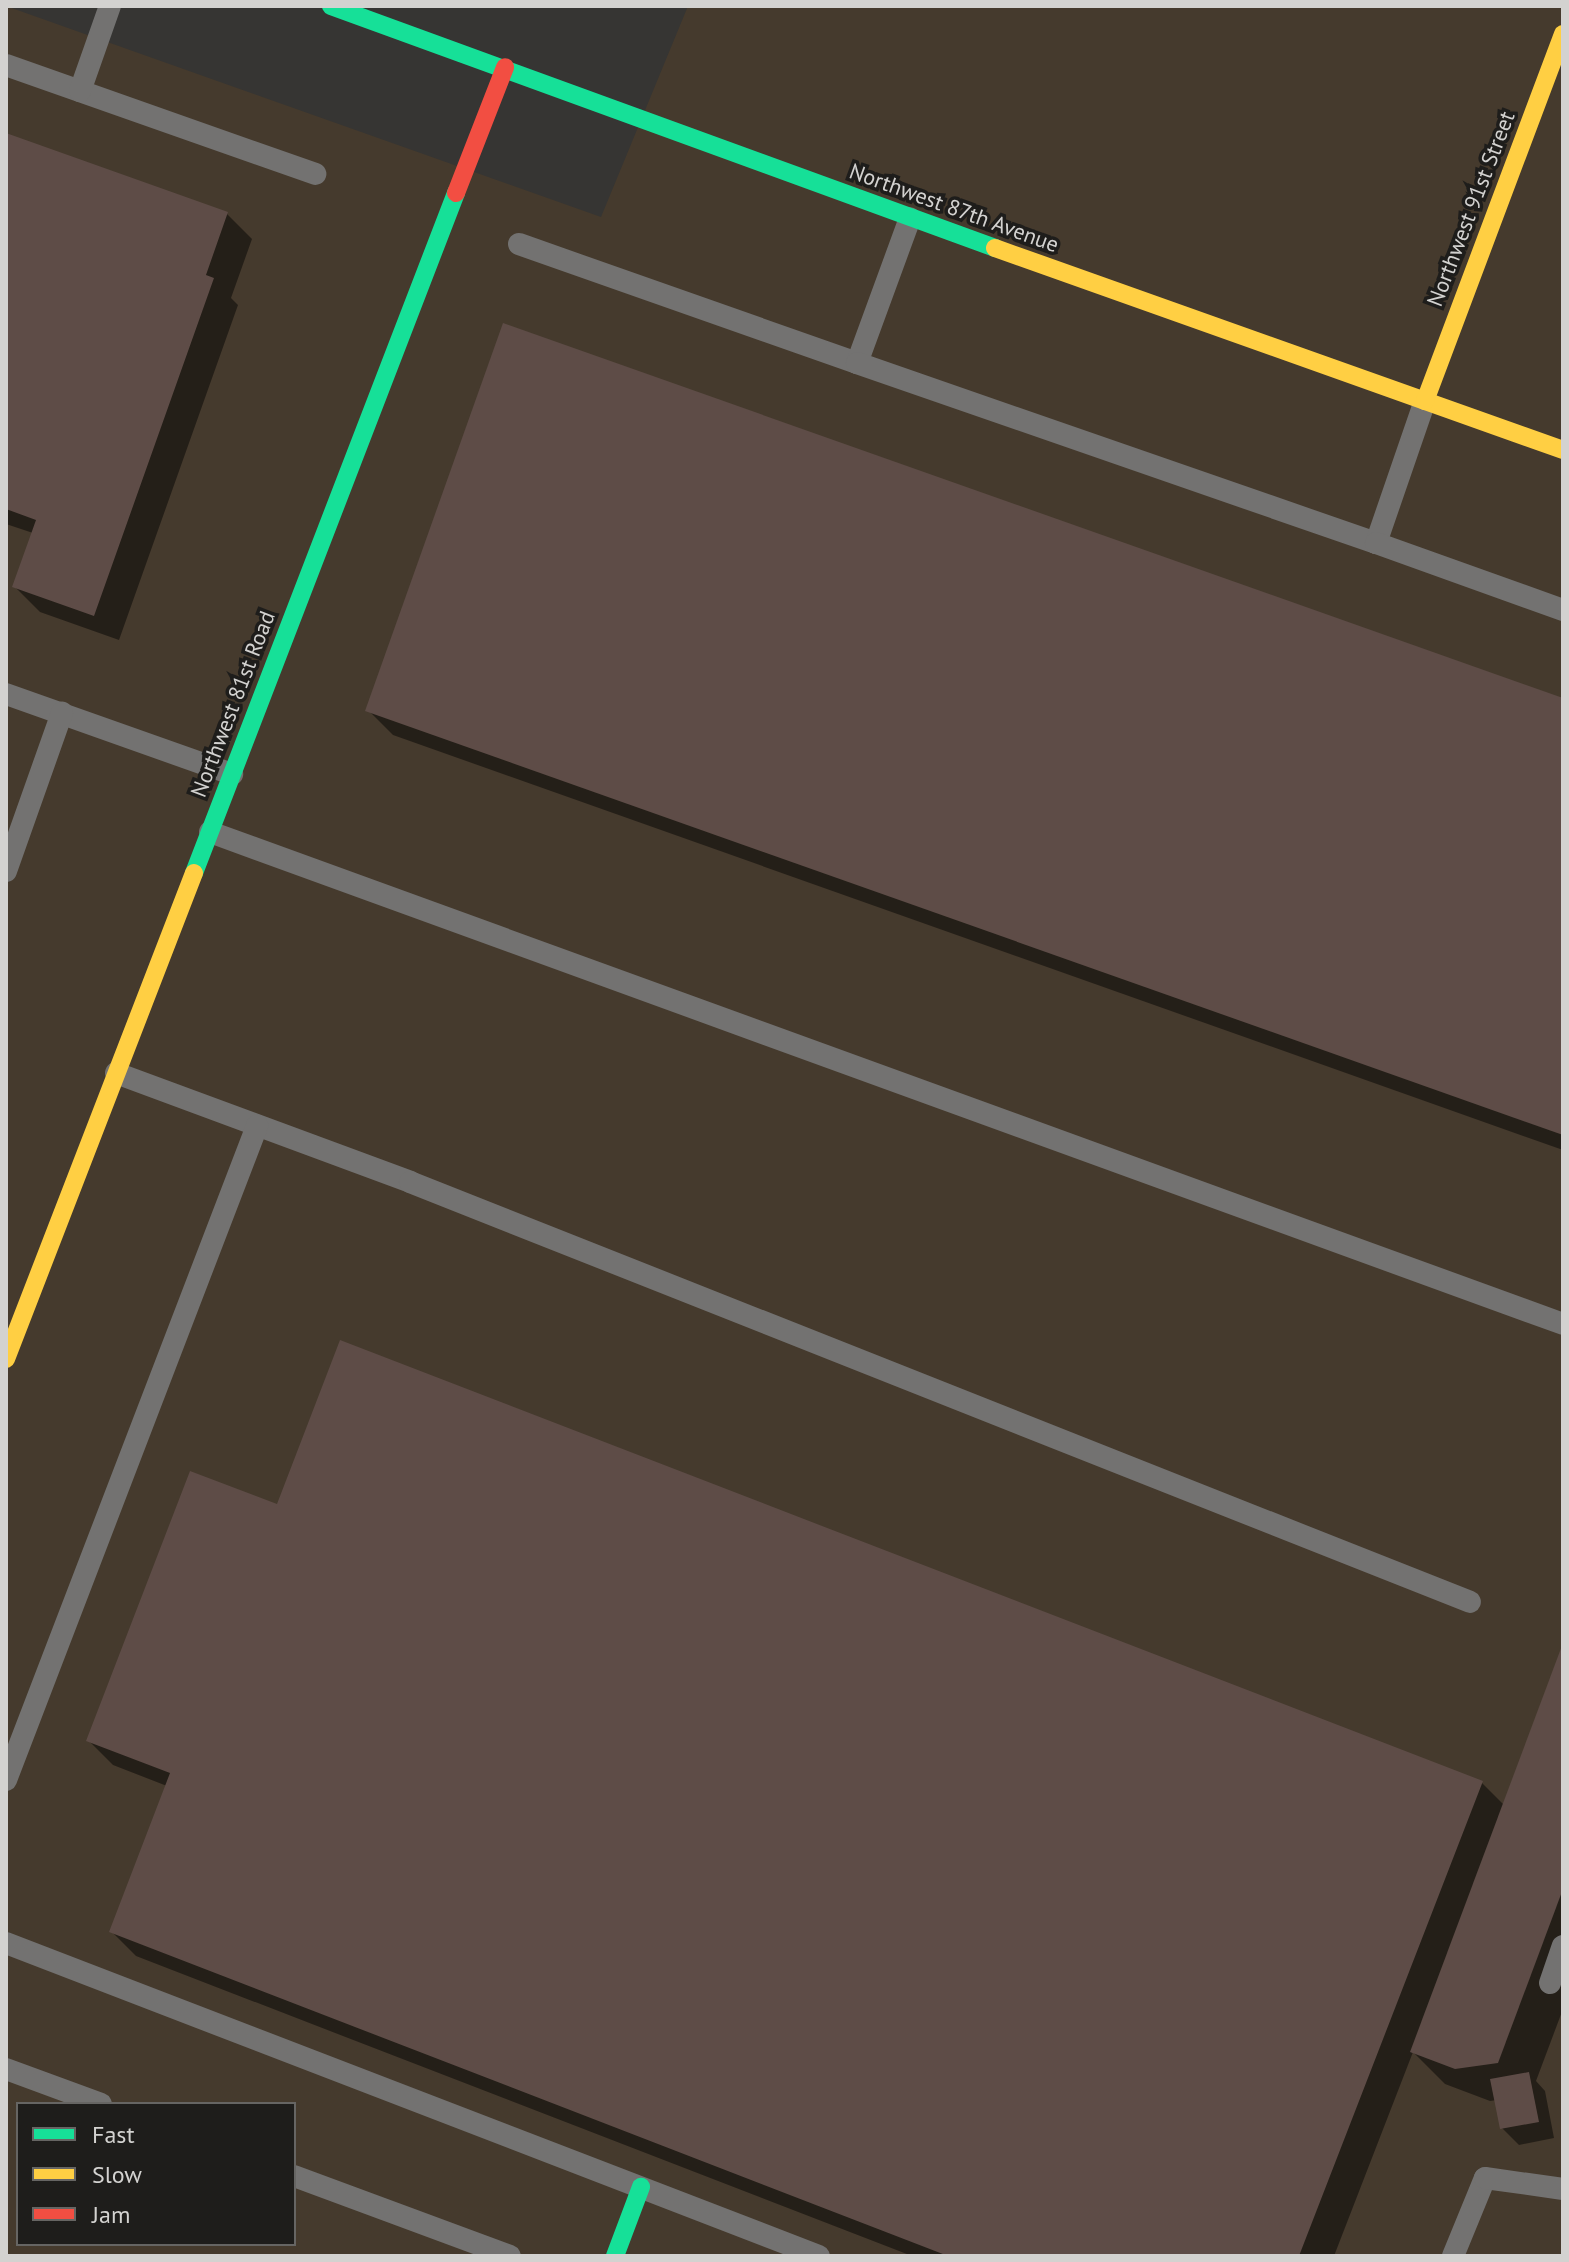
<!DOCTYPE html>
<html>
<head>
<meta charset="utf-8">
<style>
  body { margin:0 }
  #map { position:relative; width:1569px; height:2262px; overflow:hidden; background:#363533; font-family:"PT Sans",sans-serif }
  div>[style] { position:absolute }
  .industrial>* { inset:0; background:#453a2d }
  .shadow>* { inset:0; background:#0007 }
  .building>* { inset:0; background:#5e4c47 }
  .lane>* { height:22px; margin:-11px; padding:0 11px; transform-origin:11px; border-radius:11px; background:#737271 }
  .fast>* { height:18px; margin:-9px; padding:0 9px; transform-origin:9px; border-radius:9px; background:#16e098 }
  .slow>* { height:18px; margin:-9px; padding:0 9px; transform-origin:9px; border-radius:9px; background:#ffcf43 }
  .jam>* { height:18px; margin:-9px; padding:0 9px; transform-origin:9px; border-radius:9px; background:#f24e42 }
  span { translate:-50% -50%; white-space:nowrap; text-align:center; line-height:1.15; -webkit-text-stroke:7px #1e1d1b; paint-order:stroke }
  .street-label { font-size:22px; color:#d3d2d0 }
  .frame { position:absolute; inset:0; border:8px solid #d3d2d0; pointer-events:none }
  .legend { position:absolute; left:16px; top:2102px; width:280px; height:144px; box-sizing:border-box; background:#1e1d1b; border:2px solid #666563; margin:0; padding:10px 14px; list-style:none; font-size:24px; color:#d3d2d0 }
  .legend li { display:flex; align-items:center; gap:16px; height:40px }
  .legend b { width:40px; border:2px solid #666563 }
</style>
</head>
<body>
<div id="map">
  <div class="industrial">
    <div style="clip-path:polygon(evenodd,6px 6px,601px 217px,688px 6px,1563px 6px,1563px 2256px,6px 2256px,6px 6px,18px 2104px,294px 2104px,294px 2244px,18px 2244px,18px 2104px)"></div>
  </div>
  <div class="shadow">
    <div style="clip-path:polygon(6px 135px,227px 214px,252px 239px,231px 298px,238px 305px,119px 640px,40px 612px,15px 587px,33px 533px,6px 524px)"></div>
    <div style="clip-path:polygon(1563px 700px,1563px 1150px,393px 735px,368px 710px)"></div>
    <div style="clip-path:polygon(278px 1507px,1482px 1783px,1504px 1805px,1563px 1648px,1563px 2009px,1536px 2081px,1545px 2091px,1554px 2138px,1519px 2145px,1502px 2128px,1497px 2100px,1490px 2101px,1445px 2084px,1413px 2052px,1334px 2256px,912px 2256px,136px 1956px,111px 1931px,167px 1786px,113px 1765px,88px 1740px)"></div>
  </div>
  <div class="building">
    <div style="clip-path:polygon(6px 133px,228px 212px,206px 275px,214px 278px,94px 616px,12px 587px,36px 520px,6px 509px)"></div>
    <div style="clip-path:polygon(503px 323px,1563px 698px,1563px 1135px,365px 711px)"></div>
    <div style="clip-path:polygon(340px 1340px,1483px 1781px,1299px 2256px,948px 2256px,109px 1932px,170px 1773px,86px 1741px,190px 1471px,277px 1504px)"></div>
    <div style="clip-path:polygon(1563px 1643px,1563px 1889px,1498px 2063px,1455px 2069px,1410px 2052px)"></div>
    <div style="clip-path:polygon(1529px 2072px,1539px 2122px,1500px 2129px,1490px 2079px)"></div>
  </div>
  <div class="lane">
    <div style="left:6px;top:65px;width:328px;rotate:19.4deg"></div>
    <div style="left:80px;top:91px;width:90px;rotate:-70.6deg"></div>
    <div style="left:519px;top:244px;width:358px;rotate:19.4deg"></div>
    <div style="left:857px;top:363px;width:154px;rotate:-69.9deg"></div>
    <div style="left:857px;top:363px;width:549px;rotate:19.13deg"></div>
    <div style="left:1376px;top:543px;width:150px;rotate:-71deg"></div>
    <div style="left:1376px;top:543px;width:199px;rotate:19.7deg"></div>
    <div style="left:6px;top:694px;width:240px;rotate:19.5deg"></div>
    <div style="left:210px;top:832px;width:1440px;rotate:19.98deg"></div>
    <div style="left:6px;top:871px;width:168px;rotate:-70.5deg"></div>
    <div style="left:116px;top:1073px;width:314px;rotate:20.3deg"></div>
    <div style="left:410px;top:1182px;width:1140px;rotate:21.61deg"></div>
    <div style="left:6px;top:1780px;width:701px;rotate:-69deg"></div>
    <div style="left:6px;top:1943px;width:871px;rotate:21.06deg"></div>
    <div style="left:1550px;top:1983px;width:39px;rotate:-71deg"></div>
    <div style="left:6px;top:2069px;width:101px;rotate:20.2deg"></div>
    <div style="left:294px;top:2176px;width:230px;rotate:20.3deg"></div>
    <div style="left:1453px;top:2256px;width:84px;rotate:-67.7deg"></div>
    <div style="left:1485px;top:2178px;width:79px;rotate:8deg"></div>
  </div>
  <div class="fast">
    <div style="left:331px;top:6px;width:707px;rotate:20.02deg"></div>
    <div style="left:194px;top:873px;width:729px;rotate:-68.93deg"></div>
    <div style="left:615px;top:2256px;width:74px;rotate:-69.4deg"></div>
  </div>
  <div class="slow">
    <div style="left:995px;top:248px;width:603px;rotate:19.58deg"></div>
    <div style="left:1425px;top:401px;width:392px;rotate:-69.4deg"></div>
    <div style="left:6px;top:1359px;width:521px;rotate:-68.85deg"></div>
  </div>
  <div class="jam">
    <div style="left:456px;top:193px;width:135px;rotate:-68.7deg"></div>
  </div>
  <div class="street-label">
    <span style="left:954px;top:208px;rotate:20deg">Northwest 87th Avenue</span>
    <span style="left:1471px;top:209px;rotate:-69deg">Northwest 91st Street</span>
    <span style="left:233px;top:704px;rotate:-69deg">Northwest 81st Road</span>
  </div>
  <div class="frame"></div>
  <ul class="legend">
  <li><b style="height:10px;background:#16e098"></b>Fast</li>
  <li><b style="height:10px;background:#ffcf43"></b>Slow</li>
  <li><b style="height:10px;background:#f24e42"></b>Jam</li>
  </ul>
</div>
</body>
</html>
